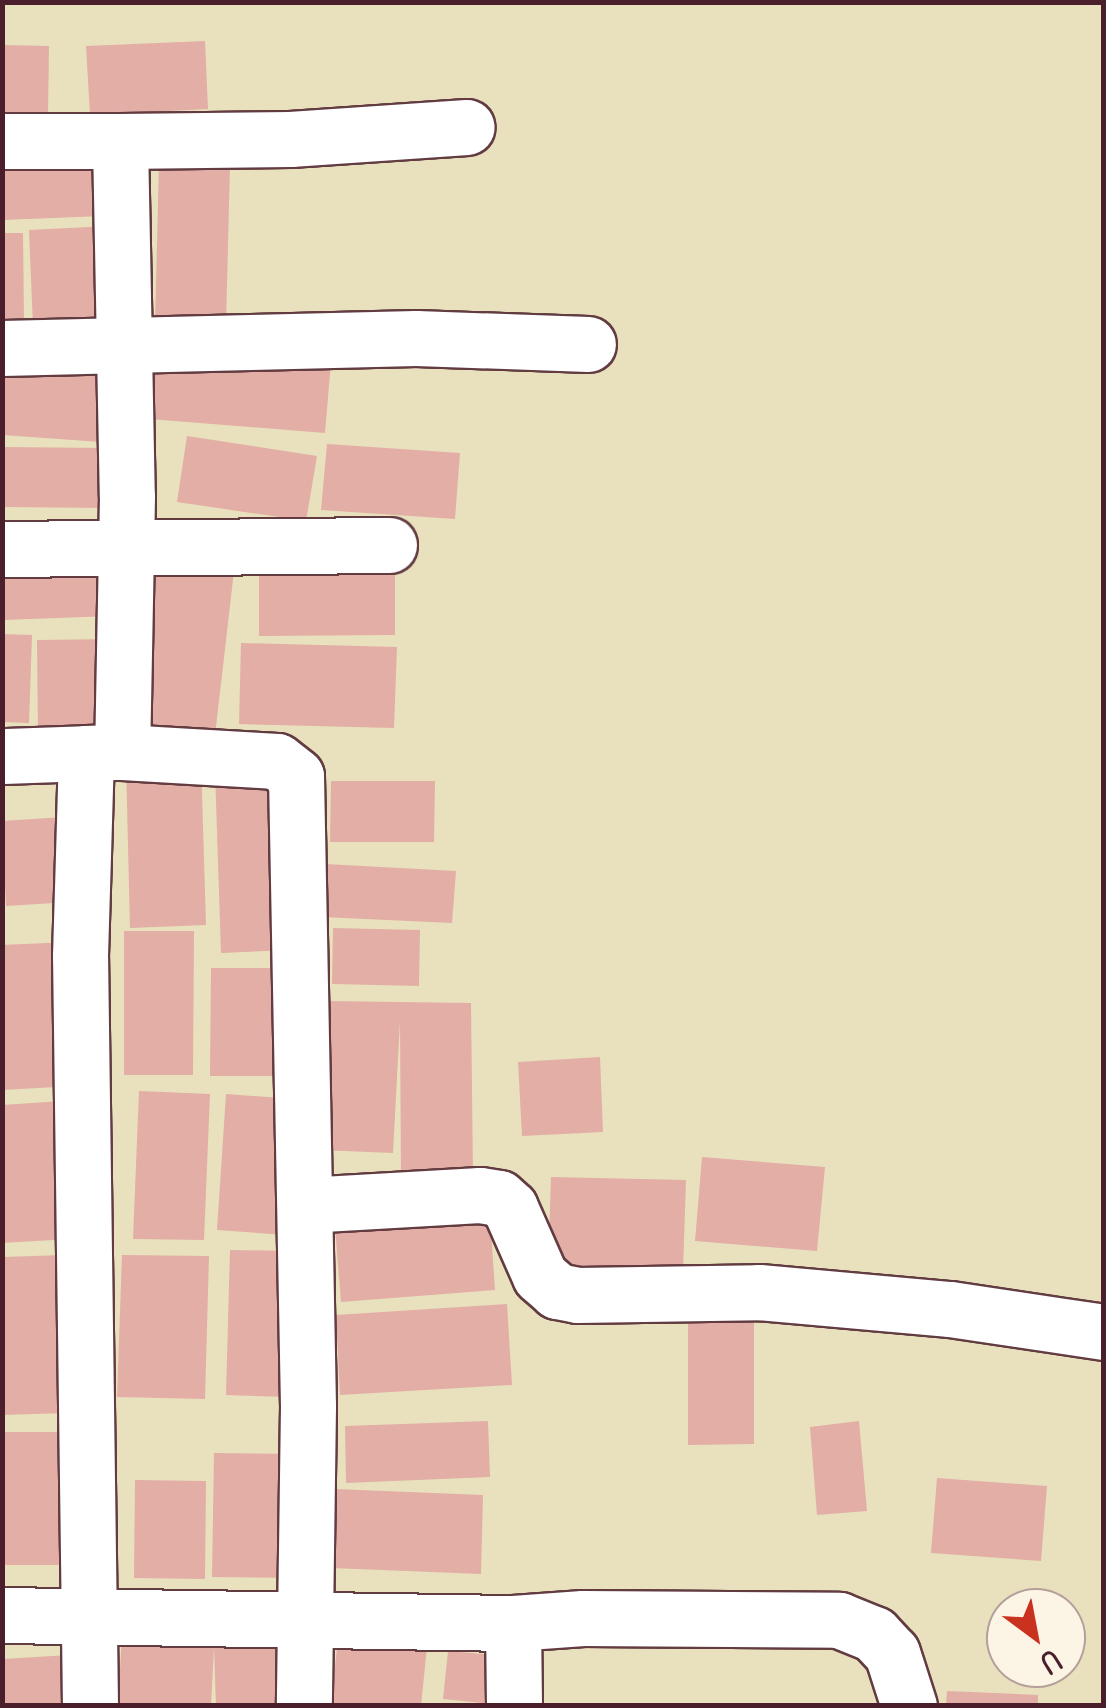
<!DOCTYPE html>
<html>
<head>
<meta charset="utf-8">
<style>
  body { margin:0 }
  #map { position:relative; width:1106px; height:1708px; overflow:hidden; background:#e9e1bd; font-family:Delius,sans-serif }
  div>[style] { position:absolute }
  .building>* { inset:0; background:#e2aea5 }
  .roads { filter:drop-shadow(2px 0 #623c41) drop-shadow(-2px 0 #623c41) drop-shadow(0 2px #623c41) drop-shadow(0 -2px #623c41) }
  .minor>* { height:55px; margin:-27.5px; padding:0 27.5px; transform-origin:27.5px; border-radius:27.5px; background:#fff }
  span { translate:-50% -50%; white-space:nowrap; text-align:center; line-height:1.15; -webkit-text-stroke:10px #fcf5e5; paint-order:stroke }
  .frame { position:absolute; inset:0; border:5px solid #4a1f2b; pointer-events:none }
  .north { position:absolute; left:986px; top:1588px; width:100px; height:100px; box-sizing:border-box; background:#fcf5e5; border:2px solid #b59f9b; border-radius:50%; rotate:148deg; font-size:28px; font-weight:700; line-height:40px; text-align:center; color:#4a1f2b }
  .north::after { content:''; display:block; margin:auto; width:35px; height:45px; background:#c8321e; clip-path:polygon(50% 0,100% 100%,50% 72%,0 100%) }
</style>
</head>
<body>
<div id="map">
  <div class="building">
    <div style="clip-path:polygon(205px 41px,208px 109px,90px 115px,86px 46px)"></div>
    <div style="clip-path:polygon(2px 45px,49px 46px,48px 116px,2px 116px)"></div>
    <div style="clip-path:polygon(101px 149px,103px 216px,2px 220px,2px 153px)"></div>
    <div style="clip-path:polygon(159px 163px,230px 165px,226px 325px,155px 324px)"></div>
    <div style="clip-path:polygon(109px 226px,113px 324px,33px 327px,29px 230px)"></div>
    <div style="clip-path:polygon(2px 233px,23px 233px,24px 322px,2px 322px)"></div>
    <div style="clip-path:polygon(155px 347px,331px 362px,325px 433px,149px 419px)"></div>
    <div style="clip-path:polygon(2px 363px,106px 370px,101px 442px,2px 435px)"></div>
    <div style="clip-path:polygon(187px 436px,317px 456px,306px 521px,177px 502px)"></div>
    <div style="clip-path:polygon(327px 444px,460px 453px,455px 519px,321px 510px)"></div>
    <div style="clip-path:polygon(2px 447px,109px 448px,108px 508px,2px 507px)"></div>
    <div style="clip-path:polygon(112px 559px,113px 616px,2px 620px,2px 563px)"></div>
    <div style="clip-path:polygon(155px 563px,234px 571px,214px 744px,134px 735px)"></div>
    <div style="clip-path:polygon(395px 567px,395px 635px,259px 636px,259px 569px)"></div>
    <div style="clip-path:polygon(2px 634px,32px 635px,29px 723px,2px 722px)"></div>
    <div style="clip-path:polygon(117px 639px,117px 736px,38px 737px,37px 640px)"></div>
    <div style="clip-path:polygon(241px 643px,397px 647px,394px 728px,239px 724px)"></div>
    <div style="clip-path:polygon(201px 760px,206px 925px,130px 928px,126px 763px)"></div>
    <div style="clip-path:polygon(281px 769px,287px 950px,221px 953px,215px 771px)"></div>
    <div style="clip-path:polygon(331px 781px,435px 781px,434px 842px,330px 842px)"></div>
    <div style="clip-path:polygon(64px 817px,70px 902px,6px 906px,2px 821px)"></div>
    <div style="clip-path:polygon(325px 864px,456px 871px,452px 923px,322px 917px)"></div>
    <div style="clip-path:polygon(333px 928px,420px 930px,419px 986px,332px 984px)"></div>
    <div style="clip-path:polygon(124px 931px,194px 931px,193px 1075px,124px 1075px)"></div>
    <div style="clip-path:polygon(69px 942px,75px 1086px,2px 1090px,2px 945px)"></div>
    <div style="clip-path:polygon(211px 968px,289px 968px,287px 1076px,210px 1076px)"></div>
    <div style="clip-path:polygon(326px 1001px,471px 1003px,473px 1175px,401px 1176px,400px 1021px,393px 1153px,319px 1150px)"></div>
    <div style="clip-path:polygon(600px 1057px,603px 1132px,522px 1136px,518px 1062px)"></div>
    <div style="clip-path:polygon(139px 1091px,210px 1094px,204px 1240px,133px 1239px)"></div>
    <div style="clip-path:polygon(226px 1094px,295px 1099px,285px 1235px,217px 1230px)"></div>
    <div style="clip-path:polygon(62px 1101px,71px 1239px,2px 1243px,2px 1105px)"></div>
    <div style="clip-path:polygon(702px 1157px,825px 1167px,817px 1251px,695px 1241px)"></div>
    <div style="clip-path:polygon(551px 1177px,686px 1180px,683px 1270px,548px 1266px)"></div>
    <div style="clip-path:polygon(489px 1202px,495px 1290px,341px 1302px,334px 1215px)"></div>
    <div style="clip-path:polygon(230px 1250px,295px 1251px,290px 1397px,226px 1395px)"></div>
    <div style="clip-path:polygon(64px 1255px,67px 1413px,2px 1415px,2px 1257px)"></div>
    <div style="clip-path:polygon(122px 1255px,209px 1256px,205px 1399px,117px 1397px)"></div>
    <div style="clip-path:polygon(507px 1304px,512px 1385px,340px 1395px,336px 1315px)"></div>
    <div style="clip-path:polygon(754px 1322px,754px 1444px,688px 1445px,688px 1323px)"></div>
    <div style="clip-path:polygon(488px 1421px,490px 1477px,346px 1483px,345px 1426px)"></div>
    <div style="clip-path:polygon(859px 1421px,867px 1511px,817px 1515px,810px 1427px)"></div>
    <div style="clip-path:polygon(4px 1432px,69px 1432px,70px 1565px,4px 1565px)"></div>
    <div style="clip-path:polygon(214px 1453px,299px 1454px,297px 1578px,212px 1577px)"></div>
    <div style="clip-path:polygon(937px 1478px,1047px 1486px,1041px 1561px,931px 1553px)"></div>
    <div style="clip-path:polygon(135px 1480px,206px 1481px,205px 1579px,134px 1578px)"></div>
    <div style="clip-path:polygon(335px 1489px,483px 1495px,481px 1574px,331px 1568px)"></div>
    <div style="clip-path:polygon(339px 1629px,428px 1637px,421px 1706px,331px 1706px)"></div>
    <div style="clip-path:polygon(122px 1634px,291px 1635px,293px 1706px,216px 1706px,214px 1647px,211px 1706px,118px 1706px)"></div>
    <div style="clip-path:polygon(448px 1651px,507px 1656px,502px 1705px,443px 1699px)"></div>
    <div style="clip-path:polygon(69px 1655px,71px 1706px,5px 1706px,3px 1659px)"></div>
    <div style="clip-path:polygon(947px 1691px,1038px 1695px,1038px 1706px,946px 1706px)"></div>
  </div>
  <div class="roads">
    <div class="minor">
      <div style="left:2px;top:141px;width:118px"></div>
      <div style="left:120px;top:141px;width:355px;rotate:88.9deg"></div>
      <div style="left:127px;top:496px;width:256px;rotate:91.1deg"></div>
      <div style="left:120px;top:141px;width:170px;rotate:-0.7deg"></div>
      <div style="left:290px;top:139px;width:177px;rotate:-3.9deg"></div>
      <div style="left:2px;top:348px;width:414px;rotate:-1.4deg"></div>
      <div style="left:416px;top:338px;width:172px;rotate:2deg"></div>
      <div style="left:2px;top:549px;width:387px;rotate:-0.6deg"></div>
      <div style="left:2px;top:756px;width:84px;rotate:-2deg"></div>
      <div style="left:305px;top:1205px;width:175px;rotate:-3.3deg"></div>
      <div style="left:480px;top:1195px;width:19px;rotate:9deg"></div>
      <div style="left:499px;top:1198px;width:15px;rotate:42deg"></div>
      <div style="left:510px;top:1208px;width:74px;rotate:66.2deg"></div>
      <div style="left:540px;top:1276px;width:23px;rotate:41deg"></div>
      <div style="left:557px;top:1291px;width:20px;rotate:11deg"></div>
      <div style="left:577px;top:1295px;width:182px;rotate:-0.9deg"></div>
      <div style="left:759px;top:1292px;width:192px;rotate:5.1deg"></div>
      <div style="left:950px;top:1309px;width:156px;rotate:8.5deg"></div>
      <div style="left:2px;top:1615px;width:511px;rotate:0.9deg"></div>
      <div style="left:513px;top:1623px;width:83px;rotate:89.3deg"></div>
      <div style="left:513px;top:1623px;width:70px;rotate:-4.1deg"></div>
      <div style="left:583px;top:1618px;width:256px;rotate:0.4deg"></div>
      <div style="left:839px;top:1620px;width:38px;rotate:22deg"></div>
      <div style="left:874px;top:1634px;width:26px;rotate:47deg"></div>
      <div style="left:892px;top:1653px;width:56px;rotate:72.2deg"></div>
      <div style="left:90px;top:1706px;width:750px;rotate:-90.76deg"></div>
      <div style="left:80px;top:956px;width:203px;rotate:-88.3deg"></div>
      <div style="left:86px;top:753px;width:36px;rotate:-2deg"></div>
      <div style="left:122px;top:752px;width:155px;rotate:3.3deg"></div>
      <div style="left:277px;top:761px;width:24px;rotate:38deg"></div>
      <div style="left:296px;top:776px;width:630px;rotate:88.91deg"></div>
      <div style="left:308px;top:1406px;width:300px;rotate:90.8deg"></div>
    </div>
  </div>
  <div class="frame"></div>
  <div class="north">U</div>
</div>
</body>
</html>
